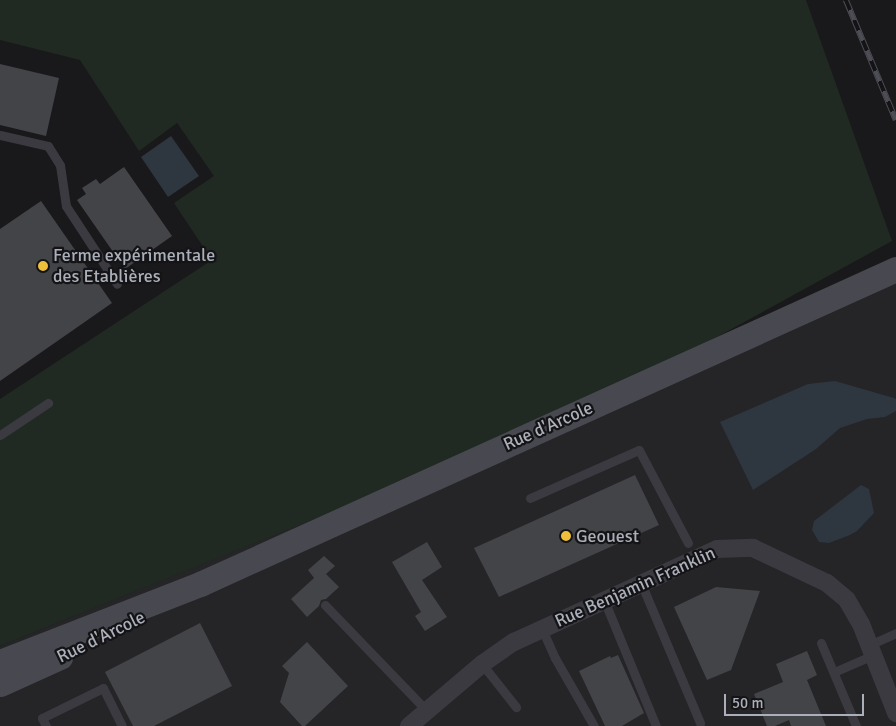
<!DOCTYPE html>
<html>
<head>
<meta charset="utf-8">
<style>
  body { margin:0 }
  #map { position:relative; width:896px; height:726px; overflow:hidden; background:#19191b; font-family:Signika,sans-serif }
  div>[style] { position:absolute }
  .built>* { inset:0; background:#252528 }
  .green>* { inset:0; background:#202922 }
  .water>* { inset:0; background:#2e363f }
  .building>* { inset:0; background:#434448 }
  .lane>* { height:9px; margin:-4.5px; padding:0 4.5px; transform-origin:4.5px; border-radius:4.5px; background:#3a3a40 }
  .street>* { height:18px; margin:-9px; padding:0 9px; transform-origin:9px; border-radius:9px; background:#3a3a40 }
  .secondary>* { height:25px; margin:-12.5px; padding:0 12.5px; transform-origin:12.5px; border-radius:12.5px; background:#484950 }
  .rail>* { height:5.5px; margin-top:-2.75px; transform-origin:0; background:repeating-linear-gradient(90deg,#141316 0 11px,#4d4e55 0 22px); box-sizing:border-box; border-block:1px solid #4d4e55 }
  .dots>* { width:14px; height:14px; translate:-50% -50%; box-sizing:border-box; border:2px solid #141316; border-radius:50% }
  span { translate:-50% -50%; white-space:nowrap; text-align:center; line-height:1.15; -webkit-text-stroke:4.5px #141316; paint-order:stroke }
  .poi-label { font-size:18px; color:#abafba }
  .left { translate:0 -50%; text-align:left }
  .street-label { font-size:18px; color:#abafba }
  .scale { position:absolute; left:724px; top:694px; width:140px; height:22px; box-sizing:border-box; border:2px solid #abafba; border-top:0; padding-left:6px; font-size:15px; line-height:18px; white-space:nowrap; color:#abafba; -webkit-text-stroke:4px #141316; paint-order:stroke }
</style>
</head>
<body>
<div id="map">
  <div class="built">
    <div style="clip-path:polygon(896px 283px,896px 726px,0 726px,0 646px)"></div>
  </div>
  <div class="green">
    <div style="clip-path:polygon(0 0,806px 0,892px 241px,580px 412px,0 646px,0 399px,212px 260px,174px 203px,214px 176px,177px 123px,139px 151px,80px 60px,0 40px)"></div>
  </div>
  <div class="water">
    <div style="clip-path:polygon(171px 136px,199px 176px,168px 197px,141px 157px)"></div>
    <div style="clip-path:polygon(835px 381px,894px 398px,896px 399px,896px 411px,885px 417px,867px 419px,840px 428px,816px 449px,753px 490px,720px 422px,808px 384px)"></div>
    <div style="clip-path:polygon(861px 485px,869px 489px,874px 513px,857px 531px,850px 535px,829px 543px,819px 542px,812px 530px,814px 521px)"></div>
  </div>
  <div class="building">
    <div style="clip-path:polygon(0 64px,59px 78px,46px 136px,0 125px)"></div>
    <div style="clip-path:polygon(124px 167px,172px 236px,125px 269px,77px 200px,86px 194px,82px 188px,96px 179px,100px 184px)"></div>
    <div style="clip-path:polygon(41px 201px,112px 303px,0 381px,0 229px)"></div>
    <div style="clip-path:polygon(635px 475px,659px 525px,499px 597px,474px 548px)"></div>
    <div style="clip-path:polygon(427px 542px,442px 567px,422px 580px,447px 617px,425px 631px,415px 616px,421px 612px,392px 562px)"></div>
    <div style="clip-path:polygon(324px 556px,335px 566px,326px 574px,339px 587px,326px 599px,321px 600px,319px 606px,307px 617px,291px 599px,314px 578px,308px 570px)"></div>
    <div style="clip-path:polygon(716px 587px,760px 591px,731px 670px,707px 680px,674px 607px)"></div>
    <div style="clip-path:polygon(200px 623px,232px 686px,154px 726px,133px 726px,105px 672px)"></div>
    <div style="clip-path:polygon(307px 642px,348px 686px,305px 726px,302px 726px,280px 702px,289px 673px,282px 666px)"></div>
    <div style="clip-path:polygon(807px 651px,817px 675px,807px 680px,826px 726px,791px 726px,789px 720px,775px 726px,767px 726px,754px 694px,783px 682px,776px 664px)"></div>
    <div style="clip-path:polygon(618px 655px,644px 713px,622px 726px,605px 726px,579px 671px,610px 656px,611px 658px)"></div>
  </div>
  <div class="lane">
    <div style="left:0;top:135px;width:49px;rotate:12.9deg"></div>
    <div style="left:48px;top:146px;width:22px;rotate:58deg"></div>
    <div style="left:60px;top:165px;width:41px;rotate:81.7deg"></div>
    <div style="left:66px;top:206px;width:93px;rotate:56.8deg"></div>
    <div style="left:0;top:435px;width:58px;rotate:-33.7deg"></div>
    <div style="left:530px;top:498px;width:119px;rotate:-23.8deg"></div>
    <div style="left:639px;top:450px;width:105px;rotate:62.2deg"></div>
    <div style="left:641px;top:583px;width:152px;rotate:67.1deg"></div>
    <div style="left:604px;top:600px;width:136px;rotate:67.6deg"></div>
    <div style="left:325px;top:605px;width:147px;rotate:46.1deg"></div>
    <div style="left:542px;top:629px;width:32px;rotate:66deg"></div>
    <div style="left:555px;top:658px;width:78px;rotate:60.2deg"></div>
    <div style="left:821px;top:643px;width:90px;rotate:67.1deg"></div>
    <div style="left:869px;top:645px;width:30px;rotate:-24deg"></div>
    <div style="left:482px;top:664px;width:55px;rotate:51.7deg"></div>
    <div style="left:834px;top:672px;width:43px;rotate:-23.6deg"></div>
    <div style="left:46px;top:726px;width:9px;rotate:-117deg"></div>
    <div style="left:42px;top:718px;width:68px;rotate:-26.2deg"></div>
    <div style="left:103px;top:688px;width:42px;rotate:63.4deg"></div>
  </div>
  <div class="street">
    <div style="left:409px;top:726px;width:96px;rotate:-40.3deg"></div>
    <div style="left:482px;top:664px;width:39px;rotate:-35deg"></div>
    <div style="left:514px;top:642px;width:223px;rotate:-24.6deg"></div>
    <div style="left:717px;top:549px;width:36px;rotate:-2deg"></div>
    <div style="left:753px;top:548px;width:82px;rotate:25.3deg"></div>
    <div style="left:827px;top:583px;width:26px;rotate:40deg"></div>
    <div style="left:847px;top:600px;width:28px;rotate:60deg"></div>
    <div style="left:861px;top:624px;width:96px;rotate:68.5deg"></div>
  </div>
  <div class="secondary">
    <div style="left:0;top:662px;width:215px;rotate:-21.3deg"></div>
    <div style="left:200px;top:584px;width:764px;rotate:-24.35deg"></div>
    <div style="left:0;top:684px;width:66px;rotate:-24.2deg"></div>
  </div>
  <div class="rail">
    <div style="left:846px;top:0;width:130px;rotate:67.4deg"></div>
  </div>
  <div class="dots">
    <div style="left:43px;top:266px;background:#f1c03a"></div>
    <div style="left:566px;top:536px;background:#f1c03a"></div>
  </div>
  <div class="poi-label">
    <span class="left" style="left:53px;top:266px">Ferme expérimentale<br>des Etablières</span>
    <span class="left" style="left:576px;top:536px">Geouest</span>
  </div>
  <div class="street-label">
    <span style="left:548px;top:426px;rotate:-24deg">Rue d'Arcole</span>
    <span style="left:635px;top:587px;rotate:-24deg">Rue Benjamin Franklin</span>
    <span style="left:101px;top:637px;rotate:-26deg">Rue d'Arcole</span>
  </div>
  <div class="scale">50 m</div>
</div>
</body>
</html>
